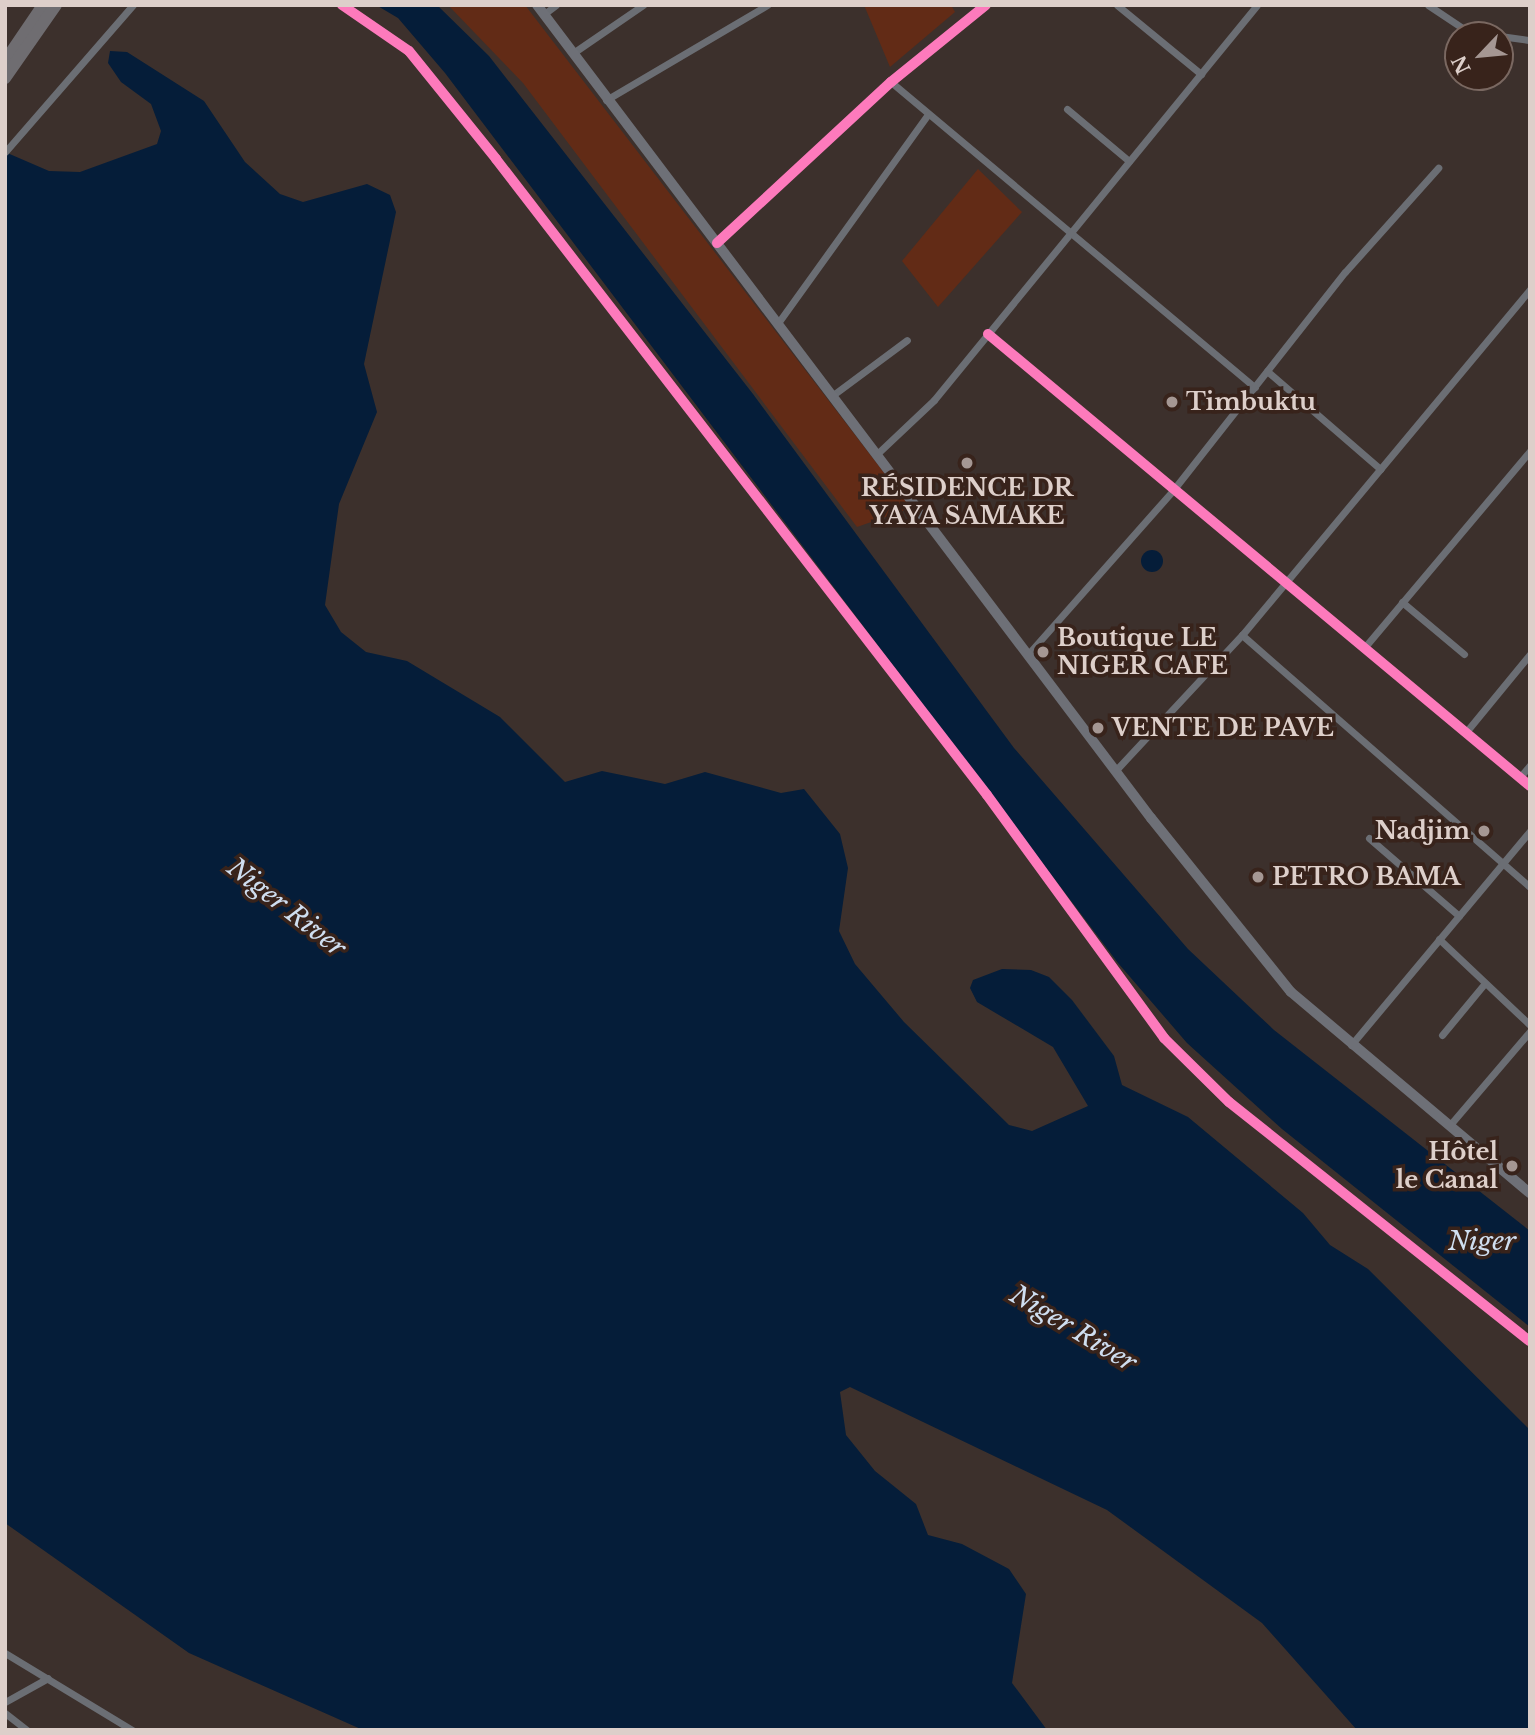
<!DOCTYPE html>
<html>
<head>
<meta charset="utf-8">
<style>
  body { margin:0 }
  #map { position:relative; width:1535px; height:1735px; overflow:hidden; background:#3c302c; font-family:"Libre Baskerville",serif }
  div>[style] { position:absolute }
  .green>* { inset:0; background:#622b16 }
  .water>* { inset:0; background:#051d39 }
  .round { border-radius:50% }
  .street>* { height:7px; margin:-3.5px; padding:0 3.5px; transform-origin:3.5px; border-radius:3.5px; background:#6b6e74 }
  .secondary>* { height:10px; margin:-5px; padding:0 5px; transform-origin:5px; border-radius:5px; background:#6e7077 }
  .primary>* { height:12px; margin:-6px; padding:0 6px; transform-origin:6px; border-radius:6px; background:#6f6d71 }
  .cycleway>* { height:10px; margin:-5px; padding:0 5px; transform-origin:5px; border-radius:5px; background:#fd7abc }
  .dots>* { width:19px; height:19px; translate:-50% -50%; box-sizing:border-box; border:4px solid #38231b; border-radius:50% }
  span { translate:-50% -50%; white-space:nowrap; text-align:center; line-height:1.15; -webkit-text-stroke:7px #38231b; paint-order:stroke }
  .poi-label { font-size:24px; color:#ddcfca; font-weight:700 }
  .left { translate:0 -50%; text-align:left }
  .right { translate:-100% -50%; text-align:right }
  .water-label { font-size:26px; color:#cfdef0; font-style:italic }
  .frame { position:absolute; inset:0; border:7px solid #ddcfca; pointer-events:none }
  .north { position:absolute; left:1444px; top:21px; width:70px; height:70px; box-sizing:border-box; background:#38231b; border:2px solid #7a6861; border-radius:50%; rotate:244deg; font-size:19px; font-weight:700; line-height:28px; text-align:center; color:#ddcfca }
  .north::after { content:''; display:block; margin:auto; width:24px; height:32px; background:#a59793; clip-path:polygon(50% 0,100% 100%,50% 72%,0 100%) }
</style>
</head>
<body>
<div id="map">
  <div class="green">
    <div style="clip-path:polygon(448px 5px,525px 5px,911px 508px,857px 527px,523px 83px)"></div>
    <div style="clip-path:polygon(864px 5px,951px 5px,955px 12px,890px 67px)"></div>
    <div style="clip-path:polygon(978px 169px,1022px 212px,938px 307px,902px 261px)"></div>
  </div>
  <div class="water">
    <div style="clip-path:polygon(376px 5px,437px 5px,489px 56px,753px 394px,1014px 748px,1188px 949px,1274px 1030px,1530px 1231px,1530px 1327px,1282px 1129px,1187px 1043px,1118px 963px,445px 73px,398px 18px)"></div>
    <div style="clip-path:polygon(110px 51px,127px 52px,204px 101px,245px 162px,280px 194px,303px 202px,367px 184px,390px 195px,396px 212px,364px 364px,377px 412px,339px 504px,325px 605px,341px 632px,366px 652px,407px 661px,500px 717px,565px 782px,602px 771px,665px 784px,705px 772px,781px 793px,804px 789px,840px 834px,848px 868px,839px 931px,855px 964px,904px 1022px,1009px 1125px,1032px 1131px,1088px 1106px,1053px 1047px,977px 1002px,970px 988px,973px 980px,1002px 969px,1031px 970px,1049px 977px,1072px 1000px,1114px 1056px,1122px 1085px,1188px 1117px,1303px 1213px,1330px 1245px,1368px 1269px,1530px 1430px,1530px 1730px,1357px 1730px,1262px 1623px,1107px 1510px,850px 1387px,840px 1392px,846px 1435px,875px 1471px,916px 1504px,928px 1535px,962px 1544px,1009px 1569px,1026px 1594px,1012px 1683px,1047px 1730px,363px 1730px,189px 1653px,5px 1523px,5px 152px,49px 171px,80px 172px,157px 144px,161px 131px,151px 104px,121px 82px,108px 63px)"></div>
    <div class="round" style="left:1141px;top:550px;width:22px;height:22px"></div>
  </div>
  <div class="street">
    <div style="left:342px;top:5px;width:81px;rotate:34.5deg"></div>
    <div style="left:409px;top:51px;width:139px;rotate:51.1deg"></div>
    <div style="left:496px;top:159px;width:803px;rotate:52.33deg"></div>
    <div style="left:987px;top:795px;width:301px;rotate:53.9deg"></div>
    <div style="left:1164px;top:1038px;width:91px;rotate:44.6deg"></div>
    <div style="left:1229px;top:1102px;width:384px;rotate:38.5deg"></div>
    <div style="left:1117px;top:5px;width:109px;rotate:39.4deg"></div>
    <div style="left:1428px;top:5px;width:43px;rotate:33.7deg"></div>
    <div style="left:1464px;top:29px;width:33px;rotate:11deg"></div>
    <div style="left:544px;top:14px;width:15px;rotate:-37deg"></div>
    <div style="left:1500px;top:36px;width:30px;rotate:8deg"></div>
    <div style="left:573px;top:53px;width:85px;rotate:-34.4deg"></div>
    <div style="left:891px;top:82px;width:475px;rotate:40deg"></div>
    <div style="left:606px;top:100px;width:187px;rotate:-30.5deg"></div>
    <div style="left:1067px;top:109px;width:81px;rotate:40deg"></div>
    <div style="left:5px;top:152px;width:195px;rotate:-49deg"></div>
    <div style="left:717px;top:243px;width:237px;rotate:-42.8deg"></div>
    <div style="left:891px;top:82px;width:122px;rotate:-39deg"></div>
    <div style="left:778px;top:323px;width:257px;rotate:-54.3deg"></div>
    <div style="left:988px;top:334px;width:706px;rotate:39.83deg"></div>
    <div style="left:1267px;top:371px;width:150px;rotate:40.9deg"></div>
    <div style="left:833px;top:395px;width:92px;rotate:-36.6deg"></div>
    <div style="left:878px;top:453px;width:77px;rotate:-43.4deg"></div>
    <div style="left:934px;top:400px;width:510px;rotate:-50.73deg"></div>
    <div style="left:1402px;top:602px;width:81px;rotate:40deg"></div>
    <div style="left:1242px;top:635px;width:383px;rotate:41.2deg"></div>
    <div style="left:1364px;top:648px;width:258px;rotate:-49.9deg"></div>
    <div style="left:1030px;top:652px;width:217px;rotate:-48.5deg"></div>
    <div style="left:1174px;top:489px;width:276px;rotate:-51.8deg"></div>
    <div style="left:1345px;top:272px;width:140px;rotate:-48.2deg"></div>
    <div style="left:1466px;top:732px;width:101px;rotate:-50.6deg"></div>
    <div style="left:1116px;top:770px;width:185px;rotate:-47deg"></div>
    <div style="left:1242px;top:635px;width:450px;rotate:-50.2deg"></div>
    <div style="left:1520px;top:777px;width:16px;rotate:-50deg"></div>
    <div style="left:1369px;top:838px;width:119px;rotate:40.9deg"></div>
    <div style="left:1439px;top:939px;width:125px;rotate:43.4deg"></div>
    <div style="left:1442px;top:1035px;width:67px;rotate:-50.4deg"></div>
    <div style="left:1351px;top:1045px;width:279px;rotate:-50.1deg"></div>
    <div style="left:1449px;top:1126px;width:125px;rotate:-49.5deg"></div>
    <div style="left:5px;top:1653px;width:149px;rotate:31.2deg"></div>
    <div style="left:5px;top:1702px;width:49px;rotate:-29.2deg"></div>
    <div style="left:5px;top:1713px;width:28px;rotate:38deg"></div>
  </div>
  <div class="secondary">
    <div style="left:537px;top:5px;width:1019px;rotate:52.94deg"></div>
    <div style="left:1151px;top:818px;width:223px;rotate:51.2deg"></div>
    <div style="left:1291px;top:992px;width:312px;rotate:40.1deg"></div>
  </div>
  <div class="primary">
    <div style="left:5px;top:61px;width:68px;rotate:-55.8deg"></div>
    <div style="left:5px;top:78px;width:89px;rotate:-55.1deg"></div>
  </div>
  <div class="cycleway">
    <div style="left:342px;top:5px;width:81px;rotate:34.5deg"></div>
    <div style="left:409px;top:51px;width:139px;rotate:51.1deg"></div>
    <div style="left:496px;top:159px;width:803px;rotate:52.33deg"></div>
    <div style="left:987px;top:795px;width:301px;rotate:53.9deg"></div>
    <div style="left:1164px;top:1038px;width:91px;rotate:44.6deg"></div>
    <div style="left:1229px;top:1102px;width:384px;rotate:38.5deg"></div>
    <div style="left:717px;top:243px;width:237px;rotate:-42.8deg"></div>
    <div style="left:891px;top:82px;width:122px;rotate:-39deg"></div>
    <div style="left:988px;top:334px;width:706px;rotate:39.83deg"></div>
  </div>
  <div class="dots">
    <div style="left:1172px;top:402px;background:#a59793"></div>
    <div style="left:967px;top:463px;background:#a59793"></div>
    <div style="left:1043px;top:652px;background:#a59793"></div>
    <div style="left:1098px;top:728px;background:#a59793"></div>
    <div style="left:1484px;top:831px;background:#a59793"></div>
    <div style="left:1258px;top:877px;background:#a59793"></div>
    <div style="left:1512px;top:1166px;background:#a59793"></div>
  </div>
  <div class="poi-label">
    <span class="left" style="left:1186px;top:402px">Timbuktu</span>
    <span style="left:967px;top:502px">RÉSIDENCE DR<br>YAYA SAMAKE</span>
    <span class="left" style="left:1057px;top:652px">Boutique LE<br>NIGER CAFE</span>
    <span class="left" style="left:1112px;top:728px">VENTE DE PAVE</span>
    <span class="right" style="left:1470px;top:831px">Nadjim</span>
    <span class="left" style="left:1272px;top:877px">PETRO BAMA</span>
    <span class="right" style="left:1498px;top:1166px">Hôtel<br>le Canal</span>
  </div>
  <div class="water-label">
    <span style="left:286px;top:908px;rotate:38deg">Niger River</span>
    <span style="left:1482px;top:1242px">Niger</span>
    <span style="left:1073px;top:1329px;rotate:31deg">Niger River</span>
  </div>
  <div class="frame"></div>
  <div class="north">N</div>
</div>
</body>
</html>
